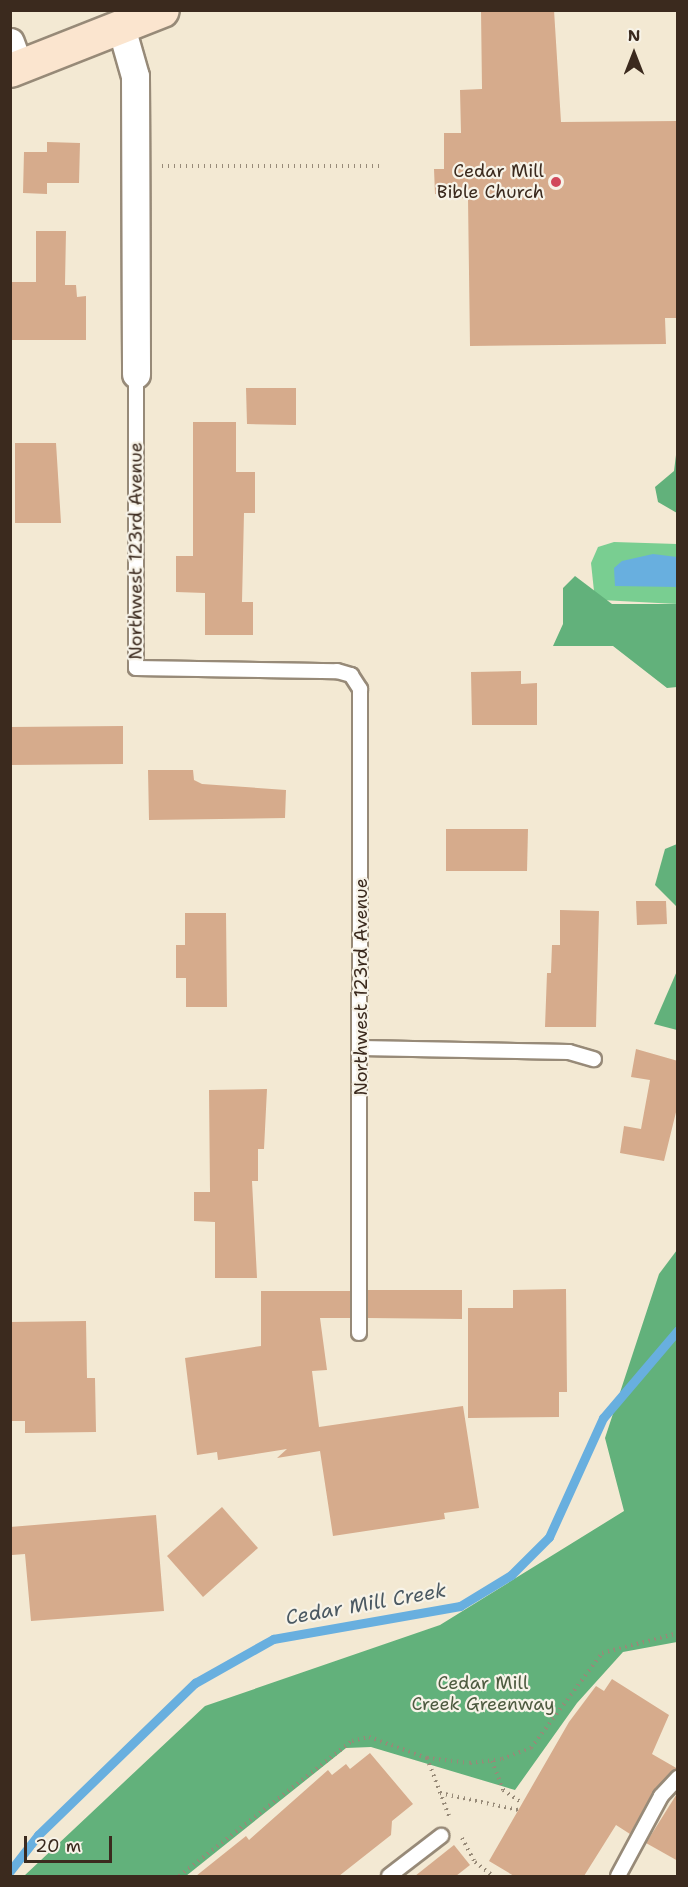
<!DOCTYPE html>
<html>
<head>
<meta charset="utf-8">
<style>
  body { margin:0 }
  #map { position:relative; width:688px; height:1887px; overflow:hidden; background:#f3e9d3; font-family:"Shantell Sans",sans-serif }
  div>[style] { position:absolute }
  .green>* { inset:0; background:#79ce91 }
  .forest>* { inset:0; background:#62b17b }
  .water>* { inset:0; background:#68afdf }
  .stream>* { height:9px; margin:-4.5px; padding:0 4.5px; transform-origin:4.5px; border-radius:4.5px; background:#68afdf }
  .building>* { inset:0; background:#d6ab8c }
  .path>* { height:4px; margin-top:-2px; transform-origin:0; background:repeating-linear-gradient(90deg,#978a78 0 1.5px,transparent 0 6px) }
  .roads { filter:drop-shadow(2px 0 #978a78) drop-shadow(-2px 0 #978a78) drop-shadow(0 2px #978a78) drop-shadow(0 -2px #978a78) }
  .lane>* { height:14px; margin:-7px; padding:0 7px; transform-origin:7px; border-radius:7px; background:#fff }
  .street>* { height:27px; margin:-13.5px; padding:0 13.5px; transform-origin:13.5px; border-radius:13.5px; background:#fff }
  .secondary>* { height:33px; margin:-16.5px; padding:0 16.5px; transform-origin:16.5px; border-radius:16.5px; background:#fbe5cf }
  .dots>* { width:16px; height:16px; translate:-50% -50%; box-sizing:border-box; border:3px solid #f7f3e8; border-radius:50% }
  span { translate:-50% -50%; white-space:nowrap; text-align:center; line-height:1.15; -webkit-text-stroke:4.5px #f7f3e8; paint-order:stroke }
  .poi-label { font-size:18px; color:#3b2a1e }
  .right { translate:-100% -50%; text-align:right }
  .street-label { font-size:18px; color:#3b2a1e }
  .park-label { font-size:18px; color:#4e5b40 }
  .water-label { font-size:20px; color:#4b5962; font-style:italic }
  .frame { position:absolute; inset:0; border:12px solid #3b2a1e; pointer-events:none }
  .north { position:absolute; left:604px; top:24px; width:60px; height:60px; -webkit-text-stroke:4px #f7f3e8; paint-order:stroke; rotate:0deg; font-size:16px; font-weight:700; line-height:24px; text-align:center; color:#3b2a1e }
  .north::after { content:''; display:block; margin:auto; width:21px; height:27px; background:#3b2a1e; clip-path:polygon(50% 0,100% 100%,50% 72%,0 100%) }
  .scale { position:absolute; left:24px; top:1836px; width:88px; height:27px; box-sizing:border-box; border:3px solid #3b2a1e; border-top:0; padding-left:8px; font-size:18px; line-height:21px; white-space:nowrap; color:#3b2a1e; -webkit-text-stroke:4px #f7f3e8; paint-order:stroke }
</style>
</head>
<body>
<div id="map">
  <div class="green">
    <div style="clip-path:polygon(614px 542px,677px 544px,677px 604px,601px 600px,594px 591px,591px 563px,598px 547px)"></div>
  </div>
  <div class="forest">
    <div style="clip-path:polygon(677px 447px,677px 513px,658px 502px,655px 487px,674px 471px)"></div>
    <div style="clip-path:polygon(575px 576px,612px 604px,677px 604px,677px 687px,667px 688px,613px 646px,553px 646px,563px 624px,563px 588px)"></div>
    <div style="clip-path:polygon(677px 844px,677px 907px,655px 885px,665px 849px)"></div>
    <div style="clip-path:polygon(677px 971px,677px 1030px,654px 1024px)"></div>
    <div style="clip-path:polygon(677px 1250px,677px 1642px,623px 1652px,577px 1703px,515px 1790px,371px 1747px,346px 1748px,186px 1876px,24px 1876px,205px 1706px,440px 1625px,624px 1511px,605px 1438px,659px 1274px)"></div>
  </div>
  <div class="water">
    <div style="clip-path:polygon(653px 554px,677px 557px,677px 587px,615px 586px,614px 568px,622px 561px)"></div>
  </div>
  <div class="stream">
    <div style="left:10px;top:1871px;width:46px;rotate:-52.1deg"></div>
    <div style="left:38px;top:1835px;width:219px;rotate:-44.1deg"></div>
    <div style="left:195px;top:1683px;width:90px;rotate:-29.4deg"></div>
    <div style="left:273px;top:1639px;width:190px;rotate:-10deg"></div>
    <div style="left:460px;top:1606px;width:60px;rotate:-31.3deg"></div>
    <div style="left:511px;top:1575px;width:54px;rotate:-45deg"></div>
    <div style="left:549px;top:1537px;width:131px;rotate:-65.6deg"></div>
    <div style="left:603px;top:1418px;width:116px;rotate:-49.6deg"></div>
  </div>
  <div class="building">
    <div style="clip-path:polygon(481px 10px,554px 10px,561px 122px,678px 121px,678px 318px,665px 318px,666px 344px,470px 346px,468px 199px,435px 194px,434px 169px,444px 169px,444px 133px,461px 133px,460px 90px,482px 89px)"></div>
    <div style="clip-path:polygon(47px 142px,80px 143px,79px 183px,47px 183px,47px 194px,23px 193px,24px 152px,47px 152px)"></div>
    <div style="clip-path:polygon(36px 231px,66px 231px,65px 285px,76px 285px,77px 297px,86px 296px,86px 340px,10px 340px,10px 282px,36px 282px)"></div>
    <div style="clip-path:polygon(246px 388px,296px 388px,296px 425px,247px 424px)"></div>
    <div style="clip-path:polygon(193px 422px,236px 422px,236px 472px,255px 472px,255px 513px,244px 513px,242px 602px,253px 602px,253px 635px,205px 635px,205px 593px,176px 592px,176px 556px,193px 556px)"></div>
    <div style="clip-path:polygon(15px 443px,56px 443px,61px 523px,15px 523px)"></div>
    <div style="clip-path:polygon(521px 671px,521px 684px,537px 683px,537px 725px,472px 725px,471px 672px)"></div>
    <div style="clip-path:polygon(123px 726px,123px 764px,10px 765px,10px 727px)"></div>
    <div style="clip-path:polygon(148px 770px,193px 770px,194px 780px,202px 784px,286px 790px,285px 818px,149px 820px)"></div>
    <div style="clip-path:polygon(446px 829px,528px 829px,527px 871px,446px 871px)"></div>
    <div style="clip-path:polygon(636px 901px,666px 901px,667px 924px,637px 925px)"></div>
    <div style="clip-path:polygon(560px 910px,599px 911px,596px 1027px,545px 1027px,547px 973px,551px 973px,552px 945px,560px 945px)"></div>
    <div style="clip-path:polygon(185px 913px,226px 913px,227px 1007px,186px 1007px,186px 978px,176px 978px,176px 945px,185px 945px)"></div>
    <div style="clip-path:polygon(636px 1049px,678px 1061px,678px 1104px,664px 1161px,620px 1153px,624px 1126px,641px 1129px,650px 1080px,631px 1077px)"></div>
    <div style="clip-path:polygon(267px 1089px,264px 1149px,258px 1149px,258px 1181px,252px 1181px,257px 1278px,215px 1278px,215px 1222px,194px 1221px,194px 1192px,210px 1192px,209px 1090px)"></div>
    <div style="clip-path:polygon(566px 1289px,567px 1392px,559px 1392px,559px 1417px,468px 1418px,468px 1308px,513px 1308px,513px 1290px)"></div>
    <div style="clip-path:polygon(368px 1290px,462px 1290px,462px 1319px,368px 1318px)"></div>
    <div style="clip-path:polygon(261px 1291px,350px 1291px,350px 1318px,320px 1318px,327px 1370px,312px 1371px,319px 1427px,463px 1406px,479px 1508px,444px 1513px,445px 1519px,333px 1536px,320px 1451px,277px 1458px,287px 1449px,218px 1460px,217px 1452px,197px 1455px,185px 1358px,261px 1346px)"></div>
    <div style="clip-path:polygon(86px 1321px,87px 1378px,95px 1378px,96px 1432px,25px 1433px,25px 1421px,10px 1421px,10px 1322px)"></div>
    <div style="clip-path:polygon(222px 1507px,258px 1548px,203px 1597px,167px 1556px)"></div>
    <div style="clip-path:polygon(156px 1515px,164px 1611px,31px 1621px,25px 1554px,12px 1555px,10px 1527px)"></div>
    <div style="clip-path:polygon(612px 1679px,669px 1715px,652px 1754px,678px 1769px,654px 1790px,630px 1834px,616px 1825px,584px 1876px,514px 1876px,489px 1861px,569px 1722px,596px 1686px,604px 1691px)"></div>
    <div style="clip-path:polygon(370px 1753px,413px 1804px,392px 1821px,391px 1835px,339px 1876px,196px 1876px,246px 1836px,249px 1840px,328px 1770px,332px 1775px,346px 1764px,350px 1769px)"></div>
    <div style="clip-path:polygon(678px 1792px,678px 1861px,646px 1843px)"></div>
    <div style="clip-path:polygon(454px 1845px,470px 1865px,456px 1876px,415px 1876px)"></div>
  </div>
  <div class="path">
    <div style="left:162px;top:166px;width:222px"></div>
    <div style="left:427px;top:1758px;width:62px;rotate:69.2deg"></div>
    <div style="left:492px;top:1761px;width:31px;rotate:69deg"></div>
    <div style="left:503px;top:1790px;width:23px;rotate:34deg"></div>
    <div style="left:440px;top:1793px;width:80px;rotate:12.3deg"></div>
    <div style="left:462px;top:1838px;width:27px;rotate:62deg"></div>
    <div style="left:475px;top:1862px;width:23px;rotate:38deg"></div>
    <div style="left:179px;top:1876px;width:219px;rotate:-38deg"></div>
    <div style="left:352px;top:1741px;width:17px;rotate:-13deg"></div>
    <div style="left:369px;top:1737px;width:62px;rotate:19.9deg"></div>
    <div style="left:427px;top:1758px;width:43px;rotate:6.6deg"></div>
    <div style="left:470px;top:1763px;width:32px;rotate:-7deg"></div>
    <div style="left:502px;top:1759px;width:31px;rotate:-21deg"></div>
    <div style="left:531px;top:1748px;width:119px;rotate:-53.2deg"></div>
    <div style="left:602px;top:1653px;width:79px;rotate:-14.7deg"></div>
  </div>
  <div class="roads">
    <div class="lane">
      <div style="left:136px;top:374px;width:294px;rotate:90deg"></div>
      <div style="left:136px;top:668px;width:201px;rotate:0.9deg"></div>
      <div style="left:337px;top:671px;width:15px;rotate:16deg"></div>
      <div style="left:351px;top:675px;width:17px;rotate:57deg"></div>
      <div style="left:360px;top:689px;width:644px;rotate:90.09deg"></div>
      <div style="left:361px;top:1048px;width:208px;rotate:1.1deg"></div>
      <div style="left:569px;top:1052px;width:26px;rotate:16deg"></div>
      <div style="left:389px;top:1876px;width:66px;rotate:-37.6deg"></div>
      <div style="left:618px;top:1876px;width:91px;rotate:-61.7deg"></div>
      <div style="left:661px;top:1796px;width:25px;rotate:-47deg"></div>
    </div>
    <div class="street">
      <div style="left:121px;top:27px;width:51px;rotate:74.1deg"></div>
      <div style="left:135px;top:76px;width:298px;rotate:89.8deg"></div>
      <div style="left:10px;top:42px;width:27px;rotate:70deg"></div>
    </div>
    <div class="secondary">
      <div style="left:10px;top:70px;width:163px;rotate:-21.5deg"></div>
    </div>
  </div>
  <div class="dots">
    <div style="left:556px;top:182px;background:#d1495b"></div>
  </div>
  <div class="poi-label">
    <span class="right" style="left:544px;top:182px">Cedar Mill<br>Bible Church</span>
  </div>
  <div class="street-label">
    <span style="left:136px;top:551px;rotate:-90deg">Northwest 123rd Avenue</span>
    <span style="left:361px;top:987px;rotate:-90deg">Northwest 123rd Avenue</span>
  </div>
  <div class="park-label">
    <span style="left:483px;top:1694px">Cedar Mill<br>Creek Greenway</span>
  </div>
  <div class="water-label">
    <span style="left:366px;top:1604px;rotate:-10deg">Cedar Mill Creek</span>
  </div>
  <div class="frame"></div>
  <div class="north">N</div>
  <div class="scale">20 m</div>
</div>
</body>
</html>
